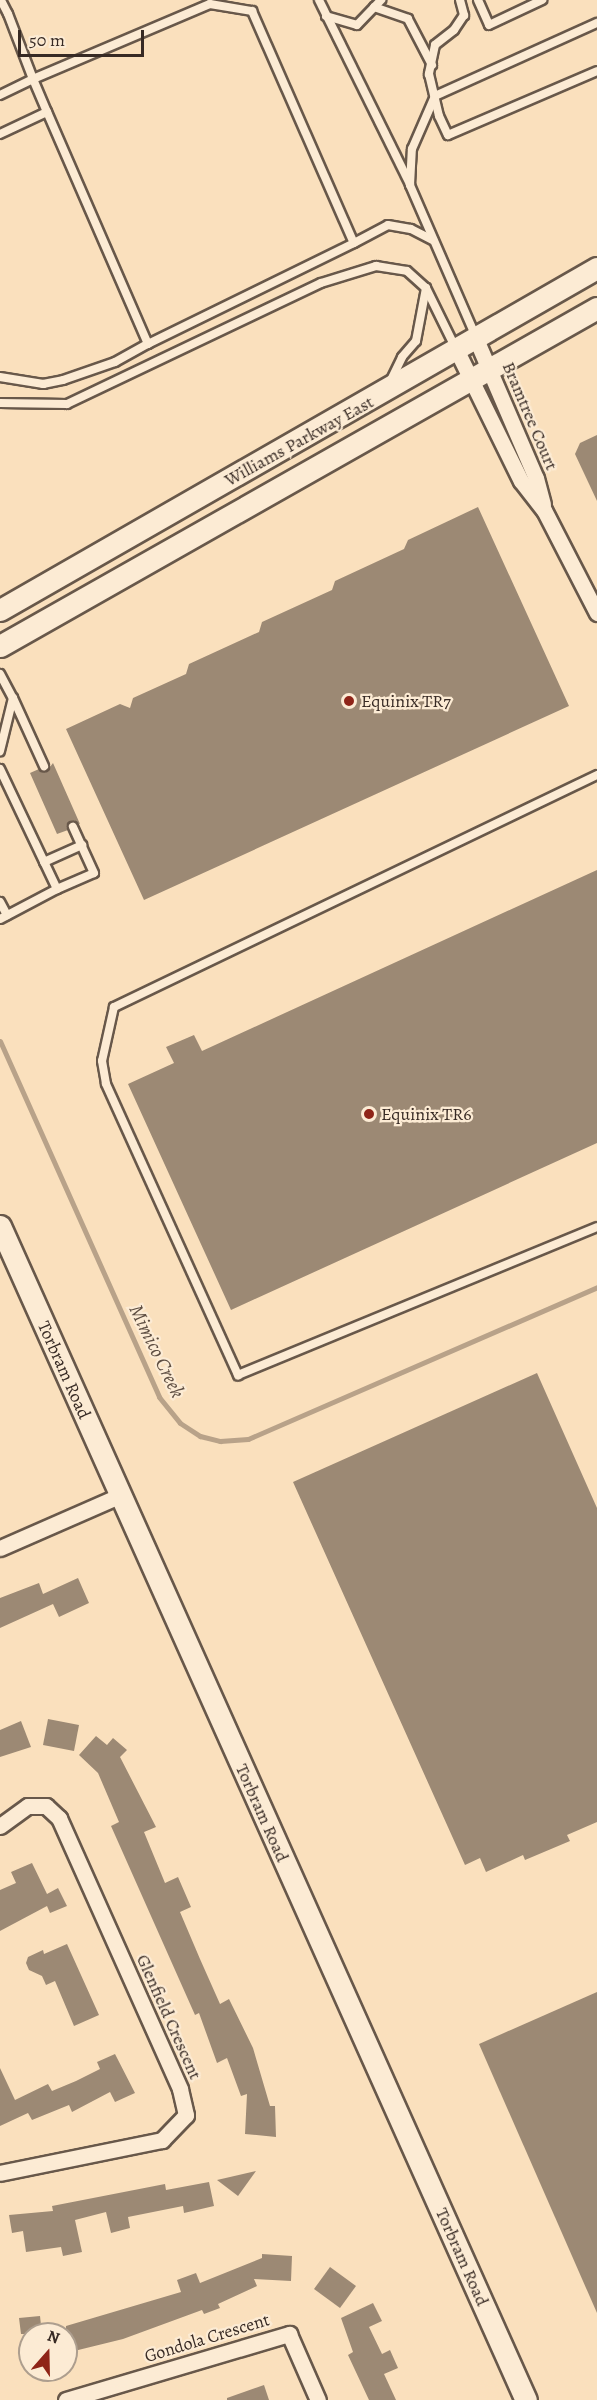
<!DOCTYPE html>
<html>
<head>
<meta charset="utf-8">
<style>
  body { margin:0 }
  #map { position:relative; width:597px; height:2400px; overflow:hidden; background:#fae0bd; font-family:Alegreya,serif }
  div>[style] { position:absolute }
  .stream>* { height:5px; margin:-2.5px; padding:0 2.5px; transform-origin:2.5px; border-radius:2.5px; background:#b8a289 }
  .building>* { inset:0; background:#9c8974 }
  .roads { filter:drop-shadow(2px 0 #68584a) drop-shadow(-2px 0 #68584a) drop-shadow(0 2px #68584a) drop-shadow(0 -2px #68584a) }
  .service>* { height:8px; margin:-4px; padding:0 4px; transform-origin:4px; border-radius:4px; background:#fcebd4 }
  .minor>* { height:15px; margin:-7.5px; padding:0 7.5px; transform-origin:7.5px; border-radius:7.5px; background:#fcebd4 }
  .secondary>* { height:21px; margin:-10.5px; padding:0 10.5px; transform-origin:10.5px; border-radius:10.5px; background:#fcebd4 }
  .dots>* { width:16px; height:16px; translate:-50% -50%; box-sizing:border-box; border:3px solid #fcebd4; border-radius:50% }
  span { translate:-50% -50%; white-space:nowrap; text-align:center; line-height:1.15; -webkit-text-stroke:4.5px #fcebd4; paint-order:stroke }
  .street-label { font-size:18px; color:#372a24 }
  .poi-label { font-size:18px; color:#372a24 }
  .left { translate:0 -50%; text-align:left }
  .water-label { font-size:20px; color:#5e4e42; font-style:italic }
  .north { position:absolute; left:18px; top:2322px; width:60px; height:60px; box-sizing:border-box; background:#fcebd4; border:2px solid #ad9e8e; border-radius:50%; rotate:20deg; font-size:16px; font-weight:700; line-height:24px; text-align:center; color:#372a24 }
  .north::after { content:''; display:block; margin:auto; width:21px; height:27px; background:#8f2418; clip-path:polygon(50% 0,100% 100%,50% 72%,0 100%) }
  .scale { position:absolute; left:18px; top:30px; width:126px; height:27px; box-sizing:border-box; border:3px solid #372a24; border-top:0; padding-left:8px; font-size:18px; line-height:21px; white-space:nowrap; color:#372a24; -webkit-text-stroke:4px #fcebd4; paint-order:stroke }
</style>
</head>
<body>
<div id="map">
  <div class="stream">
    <div style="left:0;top:1041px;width:390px;rotate:65.9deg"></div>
    <div style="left:159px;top:1397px;width:33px;rotate:51deg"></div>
    <div style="left:180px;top:1423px;width:24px;rotate:33deg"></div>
    <div style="left:200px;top:1436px;width:21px;rotate:14deg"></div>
    <div style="left:220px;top:1441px;width:28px;rotate:-4deg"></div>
    <div style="left:248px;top:1439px;width:381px;rotate:-23.5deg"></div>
  </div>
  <div class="building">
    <div style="clip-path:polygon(597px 435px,597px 501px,575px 454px,580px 443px)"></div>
    <div style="clip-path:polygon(478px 507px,569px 706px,144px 900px,66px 729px,120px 704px,130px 708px,133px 698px,186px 674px,189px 664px,259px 632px,262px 622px,332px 590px,335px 581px,404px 549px,408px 540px)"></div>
    <div style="clip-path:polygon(53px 763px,80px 824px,71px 821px,68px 830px,57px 834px,30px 773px,39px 769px,47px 771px)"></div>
    <div style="clip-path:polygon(597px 870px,597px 1143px,231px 1310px,128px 1084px,174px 1063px,166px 1047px,194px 1035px,202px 1051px)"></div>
    <div style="clip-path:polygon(537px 1373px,597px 1508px,597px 1822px,567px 1835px,570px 1841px,525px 1860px,523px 1855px,486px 1872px,480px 1858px,465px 1865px,293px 1482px)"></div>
    <div style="clip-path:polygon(78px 1578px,89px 1603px,59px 1617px,53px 1604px,0 1628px,0 1598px,39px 1583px,43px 1594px)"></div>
    <div style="clip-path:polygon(48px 1719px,79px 1725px,74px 1751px,43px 1745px)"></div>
    <div style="clip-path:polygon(21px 1721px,31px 1747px,0 1757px,0 1730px)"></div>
    <div style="clip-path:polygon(96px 1736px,107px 1745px,113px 1738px,127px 1750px,120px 1757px,156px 1827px,144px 1832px,165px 1883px,178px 1877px,191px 1907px,180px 1912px,200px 1959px,220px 2004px,229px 1999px,253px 2048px,270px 2106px,275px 2106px,276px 2137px,245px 2134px,247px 2094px,241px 2096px,227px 2058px,217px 2063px,199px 2013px,195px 2015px,111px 1826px,119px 1822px,98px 1773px,79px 1755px)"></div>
    <div style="clip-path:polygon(32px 1863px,47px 1894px,58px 1888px,67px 1906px,50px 1913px,47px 1906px,0 1931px,0 1890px,16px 1883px,11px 1872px)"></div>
    <div style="clip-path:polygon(67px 1944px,99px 2015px,74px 2026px,55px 1981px,46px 1985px,42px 1976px,29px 1970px,26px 1963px,28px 1957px,43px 1950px,44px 1954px)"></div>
    <div style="clip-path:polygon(597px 1992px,597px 2313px,479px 2044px)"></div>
    <div style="clip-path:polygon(115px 2054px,135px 2093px,115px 2102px,110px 2092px,72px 2112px,69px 2105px,32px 2120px,28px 2113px,0 2126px,0 2068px,15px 2100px,48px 2084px,52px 2091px,76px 2081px,100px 2069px,97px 2062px)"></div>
    <div style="clip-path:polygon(256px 2171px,238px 2196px,217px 2180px)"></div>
    <div style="clip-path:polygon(209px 2182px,214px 2206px,184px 2213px,183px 2206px,128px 2217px,130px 2228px,111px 2233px,106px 2212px,75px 2220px,82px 2252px,63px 2256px,61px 2247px,26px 2252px,23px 2231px,12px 2233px,9px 2215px,53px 2211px,52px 2206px,165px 2184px,166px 2190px)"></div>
    <div style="clip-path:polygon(262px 2254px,292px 2256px,291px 2281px,254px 2279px,257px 2286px,218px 2304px,220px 2308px,204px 2314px,202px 2310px,123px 2339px,66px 2353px,66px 2326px,181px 2292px,177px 2280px,196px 2273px,200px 2283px,262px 2258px)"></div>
    <div style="clip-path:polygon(330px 2267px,356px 2286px,340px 2308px,314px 2289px)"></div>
    <div style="clip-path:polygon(373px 2303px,382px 2321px,369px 2327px,382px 2354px,390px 2350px,398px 2368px,384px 2374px,396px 2400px,369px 2400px,348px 2355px,353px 2352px,341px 2318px)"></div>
    <div style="clip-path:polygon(40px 2316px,42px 2334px,21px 2334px,19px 2318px)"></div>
    <div style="clip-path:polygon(264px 2385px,269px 2400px,227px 2400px,227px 2398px)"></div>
  </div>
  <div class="roads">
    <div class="service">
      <div style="left:319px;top:0;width:205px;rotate:63.7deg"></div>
      <div style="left:460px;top:0;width:16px;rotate:75deg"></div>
      <div style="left:464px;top:15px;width:18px;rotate:124deg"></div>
      <div style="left:454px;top:30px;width:24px;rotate:142deg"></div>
      <div style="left:435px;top:45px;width:30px;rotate:102deg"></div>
      <div style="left:429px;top:74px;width:43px;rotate:76.6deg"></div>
      <div style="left:439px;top:116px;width:21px;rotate:65deg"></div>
      <div style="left:448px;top:135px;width:162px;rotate:-23.2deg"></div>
      <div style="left:478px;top:0;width:27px;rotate:66deg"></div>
      <div style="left:489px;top:25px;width:59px;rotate:-25.3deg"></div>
      <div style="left:374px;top:7px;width:36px;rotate:19deg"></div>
      <div style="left:408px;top:19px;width:52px;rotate:62.4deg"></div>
      <div style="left:326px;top:16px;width:32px;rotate:16deg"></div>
      <div style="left:357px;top:25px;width:35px;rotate:-46deg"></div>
      <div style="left:0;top:95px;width:37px;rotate:-26deg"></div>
      <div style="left:33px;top:79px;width:192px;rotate:-23deg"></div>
      <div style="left:210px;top:4px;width:43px;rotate:9.5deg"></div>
      <div style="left:252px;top:11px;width:253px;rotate:66.3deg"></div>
      <div style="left:354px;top:243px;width:229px;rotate:153.9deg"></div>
      <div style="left:148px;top:344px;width:253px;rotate:-113.5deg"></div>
      <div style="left:47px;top:112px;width:36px;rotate:-113deg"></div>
      <div style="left:33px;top:79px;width:70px;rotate:-111deg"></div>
      <div style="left:8px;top:14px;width:16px;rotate:-117deg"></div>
      <div style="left:0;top:134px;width:52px;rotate:-25.1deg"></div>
      <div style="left:354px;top:243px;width:38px;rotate:-28deg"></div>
      <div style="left:388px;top:225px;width:23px;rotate:10deg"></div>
      <div style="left:411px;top:229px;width:25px;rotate:27deg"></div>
      <div style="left:476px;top:337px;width:166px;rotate:-113.5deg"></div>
      <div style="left:410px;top:185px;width:36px;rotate:-87deg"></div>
      <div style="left:412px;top:149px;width:58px;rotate:-66.5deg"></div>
      <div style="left:435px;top:96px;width:178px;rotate:-24.3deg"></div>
      <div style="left:0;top:377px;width:44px;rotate:9.2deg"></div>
      <div style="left:43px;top:384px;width:20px;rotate:-11deg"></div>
      <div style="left:63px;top:380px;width:55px;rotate:-19.1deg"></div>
      <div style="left:115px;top:362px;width:38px;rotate:-29deg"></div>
      <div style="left:391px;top:380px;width:25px;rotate:-64deg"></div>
      <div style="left:402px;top:357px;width:21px;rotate:-49deg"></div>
      <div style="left:416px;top:341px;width:54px;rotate:-79.3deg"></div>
      <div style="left:0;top:403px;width:67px;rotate:0.9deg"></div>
      <div style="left:67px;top:404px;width:281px;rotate:-25.5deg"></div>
      <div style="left:321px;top:283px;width:58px;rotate:-17.2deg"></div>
      <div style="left:376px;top:266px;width:31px;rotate:9deg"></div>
      <div style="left:407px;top:271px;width:25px;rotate:42deg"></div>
      <div style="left:426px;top:288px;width:66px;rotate:63.8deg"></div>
      <div style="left:0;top:674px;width:27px;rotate:62deg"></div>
      <div style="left:13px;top:698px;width:55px;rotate:103.8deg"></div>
      <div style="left:13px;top:698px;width:75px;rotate:65.5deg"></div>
      <div style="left:0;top:769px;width:133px;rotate:64.6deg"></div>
      <div style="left:57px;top:889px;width:64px;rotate:152.2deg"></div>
      <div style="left:597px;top:775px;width:536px;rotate:154.34deg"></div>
      <div style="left:114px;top:1007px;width:55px;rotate:102.5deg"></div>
      <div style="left:102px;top:1061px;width:23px;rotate:80deg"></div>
      <div style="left:106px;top:1084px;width:320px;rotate:65.6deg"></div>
      <div style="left:238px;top:1375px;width:388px;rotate:-22.4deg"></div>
      <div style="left:44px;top:862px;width:42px;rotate:-24.1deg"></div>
      <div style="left:57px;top:889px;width:40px;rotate:-23.4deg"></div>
      <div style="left:94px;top:873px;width:51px;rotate:-114.5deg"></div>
      <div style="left:0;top:902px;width:15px;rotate:62deg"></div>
    </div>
    <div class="minor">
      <div style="left:476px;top:339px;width:151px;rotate:66.7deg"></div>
      <div style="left:536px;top:478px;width:27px;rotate:75deg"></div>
      <div style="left:457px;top:351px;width:145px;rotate:63.8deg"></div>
      <div style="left:521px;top:481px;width:37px;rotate:52deg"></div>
      <div style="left:544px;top:510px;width:116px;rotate:62.8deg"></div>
      <div style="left:0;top:1548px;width:130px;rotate:-23.6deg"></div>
      <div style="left:0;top:1826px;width:34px;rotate:-36deg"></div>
      <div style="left:28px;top:1806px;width:18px"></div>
      <div style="left:46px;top:1806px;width:18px;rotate:43deg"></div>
      <div style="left:59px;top:1818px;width:297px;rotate:65.9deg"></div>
      <div style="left:180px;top:2089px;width:27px;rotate:77deg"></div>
      <div style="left:186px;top:2115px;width:35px;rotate:134deg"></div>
      <div style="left:162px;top:2140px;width:165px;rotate:168.5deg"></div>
      <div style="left:66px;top:2400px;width:233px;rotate:-16.5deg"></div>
      <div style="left:289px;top:2334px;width:72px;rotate:66.3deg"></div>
    </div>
    <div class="secondary">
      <div style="left:0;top:610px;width:688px;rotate:-29.81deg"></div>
      <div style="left:0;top:646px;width:686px;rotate:-29.52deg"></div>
      <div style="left:0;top:1226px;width:1286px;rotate:65.87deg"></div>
    </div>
  </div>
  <div class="dots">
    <div style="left:349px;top:701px;background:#8f2418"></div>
    <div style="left:369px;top:1114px;background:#8f2418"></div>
  </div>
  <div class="street-label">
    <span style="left:530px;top:416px;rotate:67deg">Bramtree Court</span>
    <span style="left:299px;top:441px;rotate:-29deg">Williams Parkway East</span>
    <span style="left:64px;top:1370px;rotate:66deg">Torbram Road</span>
    <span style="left:262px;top:1813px;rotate:66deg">Torbram Road</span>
    <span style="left:169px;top:2017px;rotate:66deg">Glenfield Crescent</span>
    <span style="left:462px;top:2257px;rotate:66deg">Torbram Road</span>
    <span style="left:207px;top:2338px;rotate:-17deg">Gondola Crescent</span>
  </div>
  <div class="poi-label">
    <span class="left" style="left:361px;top:701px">Equinix TR7</span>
    <span class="left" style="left:381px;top:1114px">Equinix TR6</span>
  </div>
  <div class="water-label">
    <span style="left:157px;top:1351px;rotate:64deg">Mimico Creek</span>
  </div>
  <div class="north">N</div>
  <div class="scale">50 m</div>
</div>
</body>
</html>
